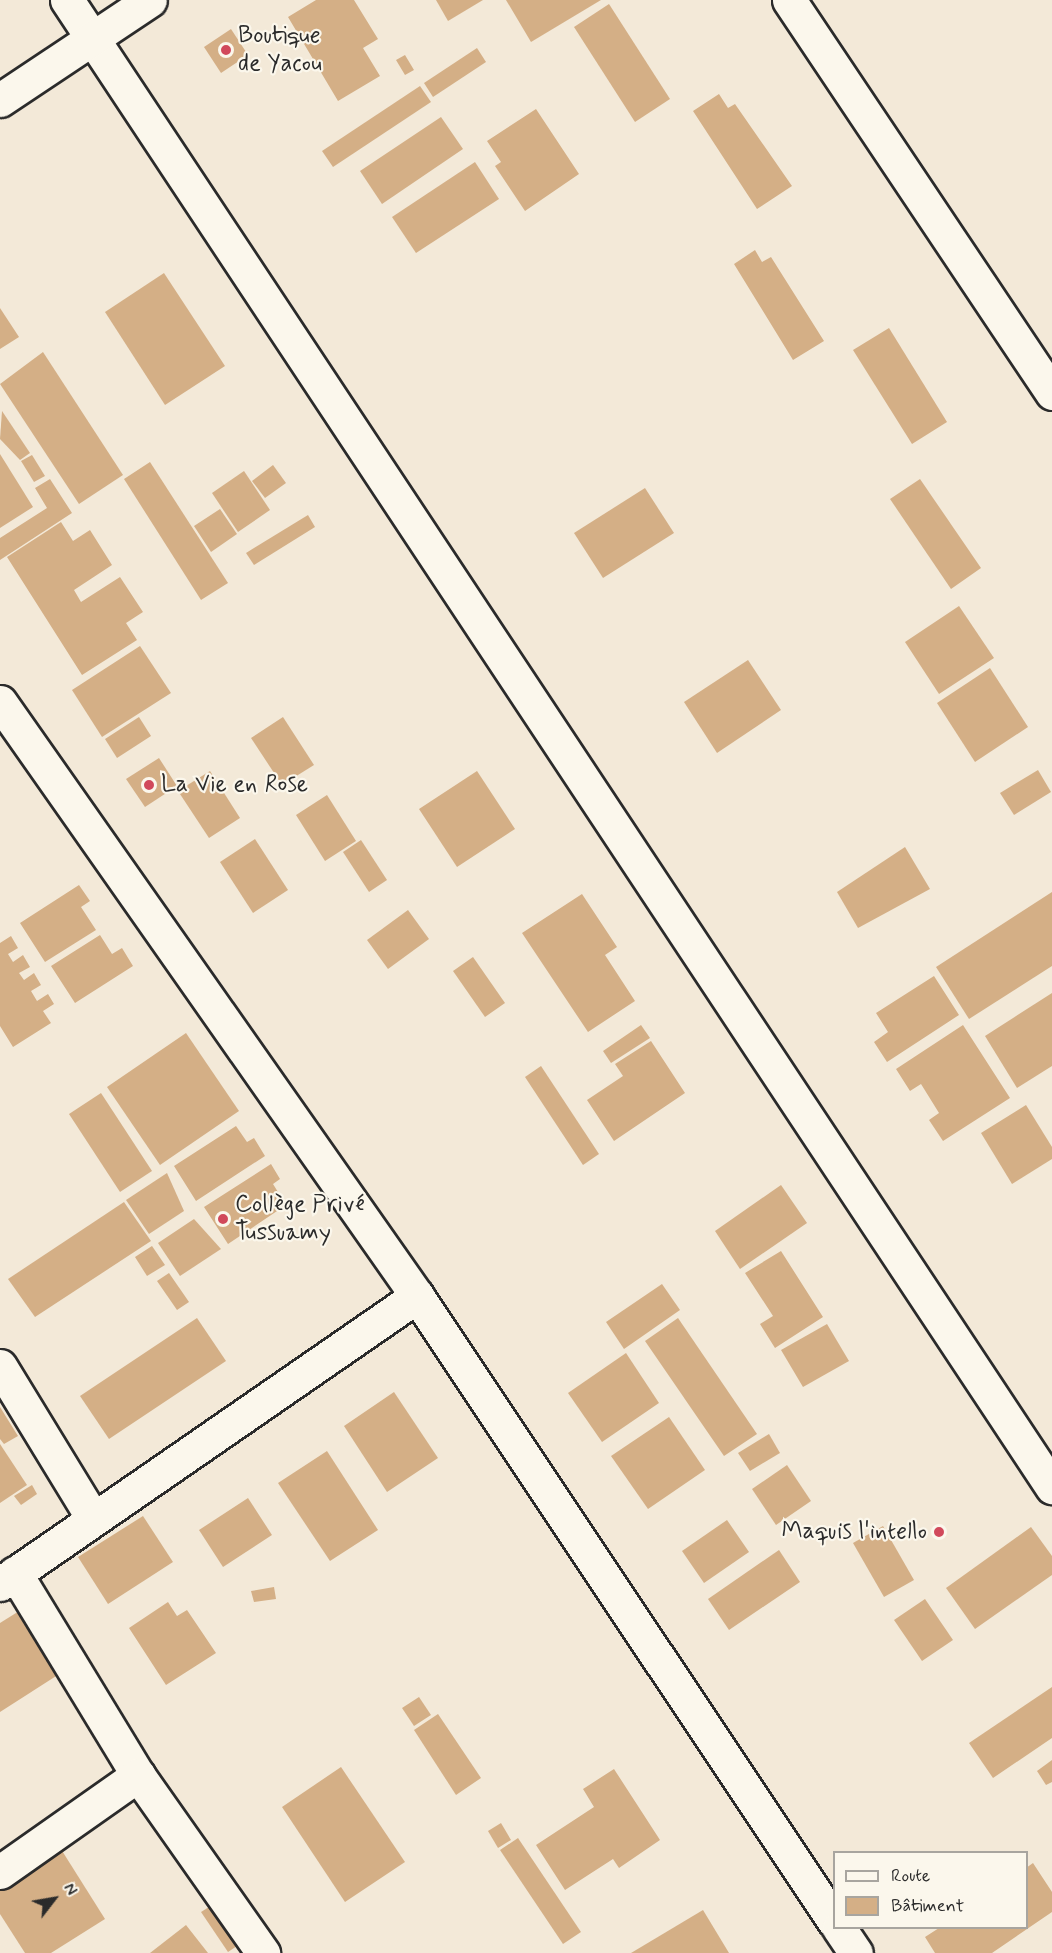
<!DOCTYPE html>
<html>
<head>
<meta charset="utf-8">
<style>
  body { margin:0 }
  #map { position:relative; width:1052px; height:1953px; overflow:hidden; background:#f3e9d8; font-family:Mynerve,sans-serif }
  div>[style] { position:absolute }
  .building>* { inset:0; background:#d4af86 }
  .roads { filter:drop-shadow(2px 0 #2b2b2b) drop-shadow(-2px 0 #2b2b2b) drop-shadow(0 2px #2b2b2b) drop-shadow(0 -2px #2b2b2b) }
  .minor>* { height:33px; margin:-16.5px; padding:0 16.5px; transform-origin:16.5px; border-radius:16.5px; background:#fbf7ec }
  .dots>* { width:16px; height:16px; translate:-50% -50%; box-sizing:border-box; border:3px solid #fbf7ec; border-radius:50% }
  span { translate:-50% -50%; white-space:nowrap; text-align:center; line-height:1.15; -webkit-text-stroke:4.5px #fbf7ec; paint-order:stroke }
  .poi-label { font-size:24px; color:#2b2b2b }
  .left { translate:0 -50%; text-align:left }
  .right { translate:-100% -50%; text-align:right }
  .legend { position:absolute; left:833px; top:1851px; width:195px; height:78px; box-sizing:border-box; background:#fbf7ec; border:2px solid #a8a59f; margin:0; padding:8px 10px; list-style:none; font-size:18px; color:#2b2b2b }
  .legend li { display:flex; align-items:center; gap:12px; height:30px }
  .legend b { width:30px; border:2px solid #a8a59f }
  .north { position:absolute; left:24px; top:1869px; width:60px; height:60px; -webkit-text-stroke:4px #fbf7ec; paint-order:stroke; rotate:59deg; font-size:16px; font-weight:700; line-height:24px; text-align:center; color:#2b2b2b }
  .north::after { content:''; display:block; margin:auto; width:21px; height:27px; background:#2b2b2b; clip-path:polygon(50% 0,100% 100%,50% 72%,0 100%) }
</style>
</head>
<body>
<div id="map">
  <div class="building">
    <div style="clip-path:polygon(316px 0,354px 0,378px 39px,363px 48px,380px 76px,338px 101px,288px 17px)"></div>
    <div style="clip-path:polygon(436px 0,483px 0,448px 21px)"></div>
    <div style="clip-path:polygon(506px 0,601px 0,531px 42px)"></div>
    <div style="clip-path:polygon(609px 4px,670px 99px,635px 122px,574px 27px)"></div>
    <div style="clip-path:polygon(231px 29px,248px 55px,221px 73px,204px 47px)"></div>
    <div style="clip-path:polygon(477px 48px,486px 62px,433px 97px,424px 83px)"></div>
    <div style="clip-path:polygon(405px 55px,414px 70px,405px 75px,396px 60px)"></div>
    <div style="clip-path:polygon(420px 86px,431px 102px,333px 167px,322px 151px)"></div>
    <div style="clip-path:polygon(719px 94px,728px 108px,735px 104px,792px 186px,757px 209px,693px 111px)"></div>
    <div style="clip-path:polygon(536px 109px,579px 174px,525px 211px,495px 166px,501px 162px,487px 141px)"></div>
    <div style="clip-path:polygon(441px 117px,463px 149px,382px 204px,360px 171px)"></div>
    <div style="clip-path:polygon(475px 162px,499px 199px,416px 253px,392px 217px)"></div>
    <div style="clip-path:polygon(755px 250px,762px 262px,771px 257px,824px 341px,793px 360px,734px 264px)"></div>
    <div style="clip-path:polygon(164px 273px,225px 366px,165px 405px,105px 312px)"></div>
    <div style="clip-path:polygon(0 308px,19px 337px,0 349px)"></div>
    <div style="clip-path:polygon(889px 328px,947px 422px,912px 444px,853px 350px)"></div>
    <div style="clip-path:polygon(43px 352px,123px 475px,79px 504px,0 384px)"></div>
    <div style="clip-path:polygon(2px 411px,30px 453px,20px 460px,0 439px)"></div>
    <div style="clip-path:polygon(0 454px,33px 507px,0 528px)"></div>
    <div style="clip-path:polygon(32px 455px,45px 476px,34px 482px,21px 461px)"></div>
    <div style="clip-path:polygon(150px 462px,228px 583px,201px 600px,124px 479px)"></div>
    <div style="clip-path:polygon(273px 465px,286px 483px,265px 498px,252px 481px)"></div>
    <div style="clip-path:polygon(244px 471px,270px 510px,238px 532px,212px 493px)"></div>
    <div style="clip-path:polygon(50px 479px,72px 513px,0 560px,0 538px,47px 508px,35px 488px)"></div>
    <div style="clip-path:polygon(920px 479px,981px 568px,951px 589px,890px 499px)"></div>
    <div style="clip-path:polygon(645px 488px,674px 533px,603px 578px,574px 533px)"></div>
    <div style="clip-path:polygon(220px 509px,237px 534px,211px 552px,194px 526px)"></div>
    <div style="clip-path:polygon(308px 515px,315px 527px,254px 565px,246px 553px)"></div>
    <div style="clip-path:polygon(61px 522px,73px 541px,90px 530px,112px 565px,74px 590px,81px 602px,120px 577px,143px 612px,126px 623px,137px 640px,82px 675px,7px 557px)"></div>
    <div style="clip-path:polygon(959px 606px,994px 658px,939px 694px,905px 642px)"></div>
    <div style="clip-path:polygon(140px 646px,171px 693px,102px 737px,72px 690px)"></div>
    <div style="clip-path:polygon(748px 660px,781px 710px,717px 753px,684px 702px)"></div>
    <div style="clip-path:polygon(990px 668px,1028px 727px,975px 762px,937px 703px)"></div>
    <div style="clip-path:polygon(139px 717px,151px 736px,117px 758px,105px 739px)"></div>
    <div style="clip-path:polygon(283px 717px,314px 765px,282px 785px,251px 738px)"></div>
    <div style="clip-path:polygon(159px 758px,177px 786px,145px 807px,126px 779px)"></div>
    <div style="clip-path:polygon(1038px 770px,1051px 792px,1014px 815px,1000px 793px)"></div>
    <div style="clip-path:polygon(210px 771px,240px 818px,209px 838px,178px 791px)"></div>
    <div style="clip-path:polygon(477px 771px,515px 829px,457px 867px,419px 809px)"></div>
    <div style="clip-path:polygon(327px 795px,356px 841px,325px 861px,296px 815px)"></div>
    <div style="clip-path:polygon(255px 839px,288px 890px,253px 913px,220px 862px)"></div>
    <div style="clip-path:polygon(361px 840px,387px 880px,369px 892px,343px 852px)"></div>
    <div style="clip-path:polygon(905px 847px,930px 889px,858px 928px,837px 892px)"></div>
    <div style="clip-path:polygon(79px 885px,90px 901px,81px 907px,96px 930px,45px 962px,20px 923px)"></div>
    <div style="clip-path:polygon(1052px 892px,1052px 966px,969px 1019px,936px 967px)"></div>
    <div style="clip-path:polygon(582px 894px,617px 947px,605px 955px,635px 1001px,588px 1032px,522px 933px)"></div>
    <div style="clip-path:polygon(408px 910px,429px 939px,388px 969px,367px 940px)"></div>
    <div style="clip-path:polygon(100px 935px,112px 954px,122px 948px,133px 966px,75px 1003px,51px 966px)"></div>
    <div style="clip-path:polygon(11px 936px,18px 948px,8px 954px,13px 962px,23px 955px,30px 967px,19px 973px,24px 980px,34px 973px,41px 985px,31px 991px,37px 1001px,48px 994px,54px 1004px,43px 1011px,51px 1023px,13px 1047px,0 1026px,0 943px)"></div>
    <div style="clip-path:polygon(473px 957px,505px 1003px,485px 1017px,453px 971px)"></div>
    <div style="clip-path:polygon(934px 976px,959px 1015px,887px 1062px,874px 1042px,888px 1032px,876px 1013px)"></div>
    <div style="clip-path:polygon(1052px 993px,1052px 1066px,1017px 1088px,985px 1036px)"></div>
    <div style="clip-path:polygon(641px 1025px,650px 1038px,611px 1063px,603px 1051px)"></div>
    <div style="clip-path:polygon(963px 1025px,1010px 1098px,943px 1141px,929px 1120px,939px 1113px,921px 1084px,910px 1091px,896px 1069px)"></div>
    <div style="clip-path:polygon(186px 1033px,239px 1111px,160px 1165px,107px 1087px)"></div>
    <div style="clip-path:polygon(651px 1041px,685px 1093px,614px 1141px,587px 1100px,623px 1076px,615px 1064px)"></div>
    <div style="clip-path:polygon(541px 1066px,599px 1154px,583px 1165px,525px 1077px)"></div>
    <div style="clip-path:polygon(101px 1093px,152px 1171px,120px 1192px,69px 1114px)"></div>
    <div style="clip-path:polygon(1026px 1105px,1052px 1147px,1052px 1159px,1012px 1184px,981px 1133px)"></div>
    <div style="clip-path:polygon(236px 1126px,247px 1142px,254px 1138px,265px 1156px,196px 1201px,174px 1166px)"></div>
    <div style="clip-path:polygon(271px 1164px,280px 1179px,273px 1184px,286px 1205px,228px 1244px,204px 1207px)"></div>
    <div style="clip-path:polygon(167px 1173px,184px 1211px,149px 1234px,126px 1200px)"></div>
    <div style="clip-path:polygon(781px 1185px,807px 1223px,740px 1269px,715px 1231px)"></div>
    <div style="clip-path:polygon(124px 1202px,151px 1241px,35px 1317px,8px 1279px)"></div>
    <div style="clip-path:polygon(194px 1219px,221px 1249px,180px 1276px,158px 1243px)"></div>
    <div style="clip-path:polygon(152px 1246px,165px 1265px,147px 1276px,135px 1257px)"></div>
    <div style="clip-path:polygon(781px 1251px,823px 1317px,775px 1348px,760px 1324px,773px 1316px,745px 1273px)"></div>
    <div style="clip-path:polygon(169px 1273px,189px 1302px,177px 1310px,157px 1281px)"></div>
    <div style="clip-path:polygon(662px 1284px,680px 1310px,624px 1349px,606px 1322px)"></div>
    <div style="clip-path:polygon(197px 1318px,226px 1361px,109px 1439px,80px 1396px)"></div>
    <div style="clip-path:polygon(678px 1318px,757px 1434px,724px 1456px,645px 1341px)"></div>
    <div style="clip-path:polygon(827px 1324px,849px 1361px,803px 1387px,781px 1350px)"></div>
    <div style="clip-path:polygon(626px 1353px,659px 1403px,602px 1442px,568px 1393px)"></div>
    <div style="clip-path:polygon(394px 1392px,438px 1458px,387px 1492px,344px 1426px)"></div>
    <div style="clip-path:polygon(0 1407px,18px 1436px,4px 1444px,0 1439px)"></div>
    <div style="clip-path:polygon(669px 1417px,705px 1470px,648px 1509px,611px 1456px)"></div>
    <div style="clip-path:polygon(769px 1434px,780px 1453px,750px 1471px,738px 1453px)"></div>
    <div style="clip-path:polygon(0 1444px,27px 1485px,0 1503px)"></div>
    <div style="clip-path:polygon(327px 1451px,378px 1530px,330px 1561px,278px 1483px)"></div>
    <div style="clip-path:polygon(787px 1465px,811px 1501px,776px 1525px,752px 1489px)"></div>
    <div style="clip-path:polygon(32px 1485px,37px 1494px,21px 1505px,14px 1496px)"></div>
    <div style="clip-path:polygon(248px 1498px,272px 1535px,223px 1567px,199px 1530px)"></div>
    <div style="clip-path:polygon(143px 1516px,173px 1562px,108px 1604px,78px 1557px)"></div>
    <div style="clip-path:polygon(727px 1520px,749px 1552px,704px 1583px,682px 1551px)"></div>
    <div style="clip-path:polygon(883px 1526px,914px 1580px,884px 1597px,853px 1543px)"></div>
    <div style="clip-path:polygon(1031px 1527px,1052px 1556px,1052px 1575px,975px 1629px,946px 1588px)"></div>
    <div style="clip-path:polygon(779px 1550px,800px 1582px,729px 1630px,708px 1599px)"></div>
    <div style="clip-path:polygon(274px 1587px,276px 1599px,254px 1602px,251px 1591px)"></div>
    <div style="clip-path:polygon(925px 1599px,953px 1640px,922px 1661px,894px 1620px)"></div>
    <div style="clip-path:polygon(168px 1602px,177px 1616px,187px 1610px,216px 1653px,166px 1685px,129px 1628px)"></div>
    <div style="clip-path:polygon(24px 1608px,64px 1671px,0 1712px,0 1623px)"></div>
    <div style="clip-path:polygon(1052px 1687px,1052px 1738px,993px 1778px,969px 1743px)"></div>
    <div style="clip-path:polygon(419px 1697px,431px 1715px,414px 1726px,402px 1708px)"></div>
    <div style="clip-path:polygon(438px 1714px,481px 1778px,456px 1795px,414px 1730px)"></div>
    <div style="clip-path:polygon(1052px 1760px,1052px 1782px,1046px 1785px,1037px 1771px)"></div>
    <div style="clip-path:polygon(341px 1767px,405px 1862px,345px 1902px,282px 1807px)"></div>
    <div style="clip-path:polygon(614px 1769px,660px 1840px,619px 1868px,613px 1859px,565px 1890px,536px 1845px,594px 1807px,583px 1789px)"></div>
    <div style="clip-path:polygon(501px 1823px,511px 1840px,498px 1848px,488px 1831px)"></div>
    <div style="clip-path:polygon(518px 1838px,581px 1932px,563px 1944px,500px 1850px)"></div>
    <div style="clip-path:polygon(59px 1846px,105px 1919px,51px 1953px,25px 1953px,0 1914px,0 1884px)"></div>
    <div style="clip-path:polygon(1033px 1863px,1052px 1892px,1052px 1912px,992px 1953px,935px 1953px,925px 1937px,939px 1928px,1026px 1928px,1026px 1868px)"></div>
    <div style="clip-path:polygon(217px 1902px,243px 1942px,228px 1952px,201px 1912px)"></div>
    <div style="clip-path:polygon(703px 1910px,729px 1953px,631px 1953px)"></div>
    <div style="clip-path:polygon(186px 1925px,208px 1953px,150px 1953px)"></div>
  </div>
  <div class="roads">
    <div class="minor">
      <div style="left:67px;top:0;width:1784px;rotate:56.48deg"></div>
      <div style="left:789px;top:0;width:473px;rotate:56.2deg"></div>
      <div style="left:0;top:100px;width:180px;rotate:-33.7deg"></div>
      <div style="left:0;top:702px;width:726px;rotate:54.93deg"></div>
      <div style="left:417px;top:1296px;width:751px;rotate:56.29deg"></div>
      <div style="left:0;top:1366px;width:177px;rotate:58.6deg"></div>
      <div style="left:15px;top:1573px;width:237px;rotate:58.7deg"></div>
      <div style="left:138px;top:1775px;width:218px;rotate:54.9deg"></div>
      <div style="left:0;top:1584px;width:507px;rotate:-34.63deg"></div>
      <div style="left:0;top:1872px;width:169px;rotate:-35.1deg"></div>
      <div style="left:839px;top:1928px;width:30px;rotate:56deg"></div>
    </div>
  </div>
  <div class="dots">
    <div style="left:226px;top:50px;background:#d1495b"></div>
    <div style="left:149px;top:785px;background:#d1495b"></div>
    <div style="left:223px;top:1219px;background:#d1495b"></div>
    <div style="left:939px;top:1532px;background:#d1495b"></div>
  </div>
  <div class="poi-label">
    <span class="left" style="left:238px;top:50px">Boutique<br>de Yacou</span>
    <span class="left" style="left:161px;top:785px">La Vie en Rose</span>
    <span class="left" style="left:235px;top:1219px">Collège Privé<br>Tussuamy</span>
    <span class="right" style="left:927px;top:1532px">Maquis l'intello</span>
  </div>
  <ul class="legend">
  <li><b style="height:8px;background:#fbf7ec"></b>Route</li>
  <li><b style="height:16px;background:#d4af86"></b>Bâtiment</li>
  </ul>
  <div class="north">N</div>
</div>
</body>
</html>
